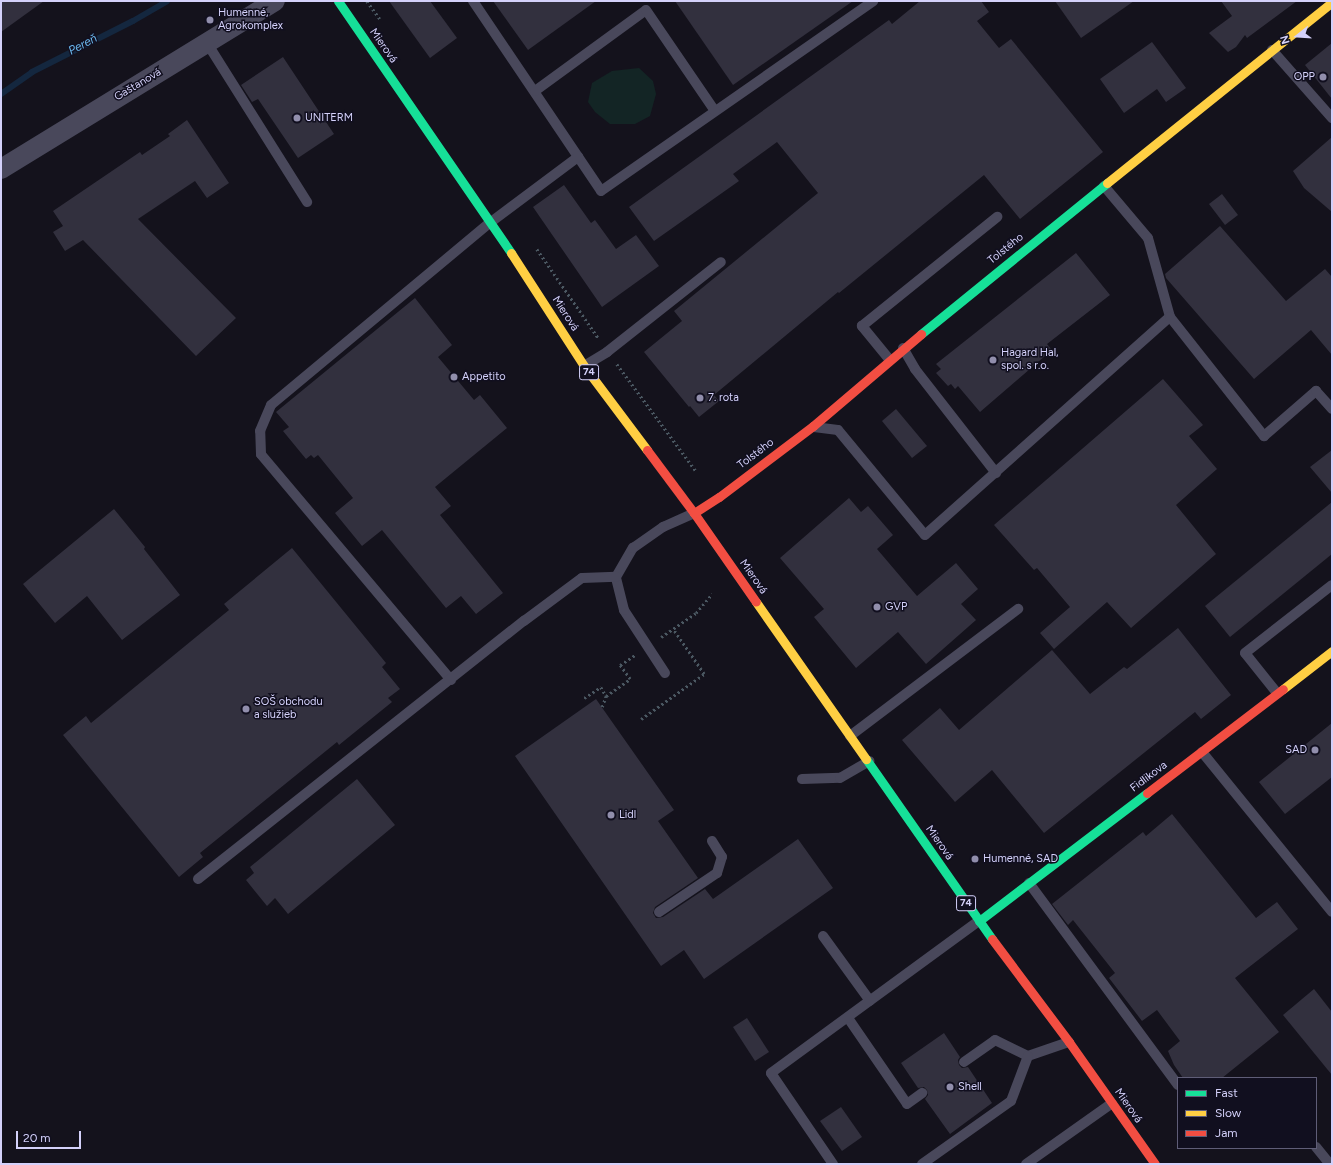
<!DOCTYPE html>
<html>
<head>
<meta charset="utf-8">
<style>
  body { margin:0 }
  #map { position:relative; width:1333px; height:1165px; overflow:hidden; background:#14121c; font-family:Figtree,sans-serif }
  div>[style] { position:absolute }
  .green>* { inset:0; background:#132525 }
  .stream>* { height:6px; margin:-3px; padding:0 3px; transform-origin:3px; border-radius:3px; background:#14273f }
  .building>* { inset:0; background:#32303e }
  .path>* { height:2.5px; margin-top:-1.25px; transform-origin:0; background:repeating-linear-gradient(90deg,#4b5862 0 2px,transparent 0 5px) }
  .lane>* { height:10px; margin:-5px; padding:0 5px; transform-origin:5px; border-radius:5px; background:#49485b }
  .street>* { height:20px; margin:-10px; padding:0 10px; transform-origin:10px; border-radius:10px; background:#49485b }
  .fast>* { height:9px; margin:-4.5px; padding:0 4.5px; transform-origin:4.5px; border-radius:4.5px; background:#16e098 }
  .slow>* { height:9px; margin:-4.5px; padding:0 4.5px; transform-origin:4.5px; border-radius:4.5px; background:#ffcf43 }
  .jam>* { height:9px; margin:-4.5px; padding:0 4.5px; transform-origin:4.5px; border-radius:4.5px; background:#f24e42 }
  .dots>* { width:11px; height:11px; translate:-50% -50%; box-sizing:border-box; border:2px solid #110f1f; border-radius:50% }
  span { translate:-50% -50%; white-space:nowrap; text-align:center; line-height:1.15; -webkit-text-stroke:3px #110f1f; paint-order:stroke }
  .shield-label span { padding:1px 3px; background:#110f1f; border:1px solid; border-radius:3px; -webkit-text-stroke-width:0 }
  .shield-label { font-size:10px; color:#d4d1fa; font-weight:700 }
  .poi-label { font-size:11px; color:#d4d1fa }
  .left { translate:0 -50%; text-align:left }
  .right { translate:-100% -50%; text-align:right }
  .street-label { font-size:11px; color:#d4d1fa }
  .water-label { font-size:12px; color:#6bb9ef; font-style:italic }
  .frame { position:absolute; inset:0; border:2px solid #d4d1fa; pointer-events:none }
  .legend { position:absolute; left:1177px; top:1077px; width:140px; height:72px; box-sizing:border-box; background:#110f1f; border:1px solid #5f5d77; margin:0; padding:5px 7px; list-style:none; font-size:12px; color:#d4d1fa }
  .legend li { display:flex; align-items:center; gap:8px; height:20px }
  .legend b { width:20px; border:1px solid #5f5d77 }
  .north { position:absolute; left:1277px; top:16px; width:40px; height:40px; -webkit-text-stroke:3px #110f1f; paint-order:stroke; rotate:253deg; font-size:11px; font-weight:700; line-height:16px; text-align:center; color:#d4d1fa }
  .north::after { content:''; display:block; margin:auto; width:14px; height:18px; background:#d4d1fa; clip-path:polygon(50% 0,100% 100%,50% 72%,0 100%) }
  .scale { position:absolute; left:16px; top:1131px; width:65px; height:18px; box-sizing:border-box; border:2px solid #d4d1fa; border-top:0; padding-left:5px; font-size:12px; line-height:14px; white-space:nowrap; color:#d4d1fa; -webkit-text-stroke:3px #110f1f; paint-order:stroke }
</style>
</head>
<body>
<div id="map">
  <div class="green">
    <div style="clip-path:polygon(639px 68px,653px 81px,656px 94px,650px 116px,635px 124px,610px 124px,595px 112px,588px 102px,592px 83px,612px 71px)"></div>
  </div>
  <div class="stream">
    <div style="left:1px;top:94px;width:38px;rotate:-35deg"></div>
    <div style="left:32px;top:72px;width:113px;rotate:-26.8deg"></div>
    <div style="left:133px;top:21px;width:39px;rotate:-30deg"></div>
  </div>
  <div class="building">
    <div style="clip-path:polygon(1px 1px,44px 1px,1px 32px)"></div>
    <div style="clip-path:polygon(389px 1px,430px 1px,457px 38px,430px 58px)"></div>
    <div style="clip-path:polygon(493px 1px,596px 1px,528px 50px)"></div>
    <div style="clip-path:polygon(675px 1px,853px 1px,733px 85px)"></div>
    <div style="clip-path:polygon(920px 1px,981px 1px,989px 12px,977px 21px,999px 48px,1011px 39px,1103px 152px,1020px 219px,984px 175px,839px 293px,838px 292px,714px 395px,719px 401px,699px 417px,690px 406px,689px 407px,644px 352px,682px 321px,674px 311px,818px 193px,777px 142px,733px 174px,739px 181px,654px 241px,629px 207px,889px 20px,892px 24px)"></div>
    <div style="clip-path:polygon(1055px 1px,1134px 1px,1081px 38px)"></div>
    <div style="clip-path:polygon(1221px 1px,1297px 1px,1247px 38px,1245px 35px,1236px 47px,1228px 52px,1209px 33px,1232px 16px)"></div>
    <div style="clip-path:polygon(1152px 42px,1186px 88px,1166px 102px,1157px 89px,1124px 113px,1100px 79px)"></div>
    <div style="clip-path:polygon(1332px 43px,1332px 99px,1305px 65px)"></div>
    <div style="clip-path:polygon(283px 57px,334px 134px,298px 158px,258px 99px,252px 102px,241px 85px)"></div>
    <div style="clip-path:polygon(187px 120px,229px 183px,207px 198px,195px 181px,138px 219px,236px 318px,196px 356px,83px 240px,65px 251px,53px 232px,63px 226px,53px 211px,140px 152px,142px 155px,170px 136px,168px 134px)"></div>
    <div style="clip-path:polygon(1332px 137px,1332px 212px,1304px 188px,1293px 171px)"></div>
    <div style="clip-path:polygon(564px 185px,591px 223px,595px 220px,616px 249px,636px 235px,659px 266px,602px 307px,533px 207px)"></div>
    <div style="clip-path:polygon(1222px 194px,1238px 215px,1225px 225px,1209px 204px)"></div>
    <div style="clip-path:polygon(1220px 226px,1286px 301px,1325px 269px,1332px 277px,1332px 355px,1311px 330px,1254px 379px,1166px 278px,1165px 274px)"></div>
    <div style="clip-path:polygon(1076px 253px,1110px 295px,1047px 344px,1052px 350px,980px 412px,958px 386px,955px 389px,951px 384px,948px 386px,936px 373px,941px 369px,936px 364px)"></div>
    <div style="clip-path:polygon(415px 298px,452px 345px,438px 357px,474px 400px,480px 395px,507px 428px,435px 487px,451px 506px,440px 515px,503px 593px,476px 614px,461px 596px,446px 608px,382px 530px,362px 546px,335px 513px,353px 498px,318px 455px,314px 458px,311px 455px,306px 459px,283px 431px,289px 427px,276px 412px)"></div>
    <div style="clip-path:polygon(1163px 379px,1203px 425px,1189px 436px,1217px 469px,1176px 505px,1216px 554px,1131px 628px,1107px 602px,1054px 649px,1040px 633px,1070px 607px,1037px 568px,1034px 570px,994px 525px)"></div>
    <div style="clip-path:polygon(896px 409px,927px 446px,912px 458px,882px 421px)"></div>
    <div style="clip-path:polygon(1332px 450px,1332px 493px,1310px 467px)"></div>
    <div style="clip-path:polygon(849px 498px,861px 512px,868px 506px,893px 535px,877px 549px,917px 596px,956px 563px,978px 589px,961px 604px,976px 620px,926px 664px,898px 632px,856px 668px,814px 617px,824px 609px,780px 558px)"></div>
    <div style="clip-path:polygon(1332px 502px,1332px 554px,1230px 637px,1205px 606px)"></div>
    <div style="clip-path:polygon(114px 509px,145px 547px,144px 549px,180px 595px,122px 640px,87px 596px,55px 623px,23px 584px)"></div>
    <div style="clip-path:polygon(292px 548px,386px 663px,382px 667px,400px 689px,388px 698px,392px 702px,339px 745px,337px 742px,200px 853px,203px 857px,179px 877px,63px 735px,86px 716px,91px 723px,229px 610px,224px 604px)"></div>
    <div style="clip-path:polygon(1178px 628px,1231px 695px,1201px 719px,1195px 712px,1044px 833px,992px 770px,955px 802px,902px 740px,940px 708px,959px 730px,1052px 650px,1090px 694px,1124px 667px,1127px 669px)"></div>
    <div style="clip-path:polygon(596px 699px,674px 810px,658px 821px,698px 878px,655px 907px,653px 913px,656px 918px,663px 917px,705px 889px,713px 899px,798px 839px,833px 888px,704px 979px,684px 950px,661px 966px,515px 756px)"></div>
    <div style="clip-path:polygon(1332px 723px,1332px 777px,1285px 814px,1259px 782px)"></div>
    <div style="clip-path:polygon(357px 779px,395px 825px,288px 914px,275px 898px,267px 906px,246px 880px,254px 873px,250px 867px)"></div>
    <div style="clip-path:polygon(1172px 814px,1256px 918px,1277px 902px,1298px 929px,1235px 978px,1279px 1032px,1222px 1078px,1183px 1078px,1174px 1065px,1168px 1051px,1180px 1041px,1157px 1010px,1142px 1021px,1109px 978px,1115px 973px,1073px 920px,1068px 925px,1052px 904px,1143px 832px,1146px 836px)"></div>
    <div style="clip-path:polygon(1314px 989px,1332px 1012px,1332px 1075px,1283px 1015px)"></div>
    <div style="clip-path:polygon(747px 1018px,769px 1052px,755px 1061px,733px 1027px)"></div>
    <div style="clip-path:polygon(944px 1033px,960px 1057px,958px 1060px,959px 1065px,962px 1068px,968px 1067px,992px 1103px,950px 1134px,925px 1099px,928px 1095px,927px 1090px,924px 1087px,918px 1088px,901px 1063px)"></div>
    <div style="clip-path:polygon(841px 1107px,862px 1137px,842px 1151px,820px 1121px)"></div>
  </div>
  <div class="path">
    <div style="left:367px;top:1px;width:22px;rotate:54deg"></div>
    <div style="left:537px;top:249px;width:109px;rotate:55.4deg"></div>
    <div style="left:617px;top:364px;width:133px;rotate:53.6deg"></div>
    <div style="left:661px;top:637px;width:42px;rotate:-34.4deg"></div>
    <div style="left:696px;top:613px;width:25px;rotate:-50deg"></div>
    <div style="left:584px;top:698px;width:20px;rotate:-33deg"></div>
    <div style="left:601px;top:687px;width:10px;rotate:61deg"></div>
    <div style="left:602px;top:707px;width:12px;rotate:-70deg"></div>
    <div style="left:606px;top:696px;width:29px;rotate:-35deg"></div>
    <div style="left:630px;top:679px;width:17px;rotate:-126deg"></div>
    <div style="left:620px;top:665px;width:18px;rotate:-34deg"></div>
    <div style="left:641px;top:719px;width:77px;rotate:-35.5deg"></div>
    <div style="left:704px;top:674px;width:55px;rotate:-124.6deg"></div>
  </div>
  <div class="lane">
    <div style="left:473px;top:1px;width:229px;rotate:56deg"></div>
    <div style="left:601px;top:191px;width:332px;rotate:-34.9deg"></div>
    <div style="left:207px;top:43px;width:188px;rotate:57.8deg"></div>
    <div style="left:1272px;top:50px;width:91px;rotate:48.6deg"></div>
    <div style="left:535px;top:91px;width:137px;rotate:-36.1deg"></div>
    <div style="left:646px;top:10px;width:122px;rotate:55.7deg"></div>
    <div style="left:1104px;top:186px;width:68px;rotate:49.8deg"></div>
    <div style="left:1148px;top:238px;width:82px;rotate:74.4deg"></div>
    <div style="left:903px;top:348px;width:24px;rotate:60deg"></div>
    <div style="left:915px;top:369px;width:132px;rotate:52.1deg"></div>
    <div style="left:889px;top:359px;width:43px;rotate:-129.3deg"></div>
    <div style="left:862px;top:326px;width:174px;rotate:-38.9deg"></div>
    <div style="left:584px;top:366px;width:27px;rotate:-31deg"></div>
    <div style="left:607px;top:352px;width:145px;rotate:-38.3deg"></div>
    <div style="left:814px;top:427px;width:24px;rotate:7deg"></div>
    <div style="left:838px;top:430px;width:136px;rotate:50.4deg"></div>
    <div style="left:925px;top:535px;width:328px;rotate:-41.7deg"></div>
    <div style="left:1170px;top:317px;width:152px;rotate:51.7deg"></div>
    <div style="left:1264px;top:436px;width:69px;rotate:-40.9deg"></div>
    <div style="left:1316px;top:391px;width:24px;rotate:48deg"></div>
    <div style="left:665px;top:673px;width:75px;rotate:-123.1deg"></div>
    <div style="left:624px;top:610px;width:34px;rotate:-104deg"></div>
    <div style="left:616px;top:577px;width:34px;rotate:-60deg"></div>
    <div style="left:633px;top:548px;width:37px;rotate:-35deg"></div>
    <div style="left:663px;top:527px;width:34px;rotate:-24deg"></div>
    <div style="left:451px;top:680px;width:295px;rotate:-130.1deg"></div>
    <div style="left:261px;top:454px;width:23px;rotate:-92deg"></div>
    <div style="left:260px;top:431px;width:28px;rotate:-67deg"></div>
    <div style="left:271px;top:405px;width:286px;rotate:-39.8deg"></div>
    <div style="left:491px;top:222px;width:109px;rotate:-36.8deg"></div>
    <div style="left:1277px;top:693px;width:51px;rotate:-128.7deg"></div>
    <div style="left:1245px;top:653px;width:110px;rotate:-38deg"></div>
    <div style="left:850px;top:736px;width:211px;rotate:-37.1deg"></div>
    <div style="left:1202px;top:752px;width:206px;rotate:50.9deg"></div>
    <div style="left:802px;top:779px;width:38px;rotate:-2deg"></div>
    <div style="left:840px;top:778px;width:34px;rotate:-30deg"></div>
    <div style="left:198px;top:879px;width:416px;rotate:-38.4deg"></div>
    <div style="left:524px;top:621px;width:72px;rotate:-36.6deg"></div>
    <div style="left:582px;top:578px;width:34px;rotate:-2deg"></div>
    <div style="left:1029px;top:883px;width:251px;rotate:53.6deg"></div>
    <div style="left:659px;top:912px;width:70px;rotate:-33.9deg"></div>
    <div style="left:717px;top:873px;width:17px;rotate:-73deg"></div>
    <div style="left:722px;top:857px;width:19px;rotate:-122deg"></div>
    <div style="left:823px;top:936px;width:80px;rotate:54.1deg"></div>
    <div style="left:848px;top:1018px;width:104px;rotate:55.5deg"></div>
    <div style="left:907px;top:1104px;width:19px;rotate:-36deg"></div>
    <div style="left:964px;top:1062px;width:38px;rotate:-35deg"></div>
    <div style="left:995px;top:1040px;width:37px;rotate:26deg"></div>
    <div style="left:1028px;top:1056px;width:43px;rotate:-18.9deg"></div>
    <div style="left:1316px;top:1147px;width:22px;rotate:51deg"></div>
    <div style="left:833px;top:1164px;width:110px;rotate:-124.3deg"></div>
    <div style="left:771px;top:1073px;width:258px;rotate:-36.2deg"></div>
    <div style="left:922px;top:1164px;width:109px;rotate:-35.3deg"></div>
    <div style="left:1011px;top:1101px;width:48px;rotate:-69.3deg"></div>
    <div style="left:1026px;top:1164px;width:105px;rotate:-35.3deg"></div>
  </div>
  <div class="street">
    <div style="left:1px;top:169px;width:321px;rotate:-31.5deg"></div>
  </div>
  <div class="fast">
    <div style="left:338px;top:1px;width:306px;rotate:55.5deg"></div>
    <div style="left:921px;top:334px;width:240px;rotate:-39.1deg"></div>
    <div style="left:866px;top:759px;width:220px;rotate:55deg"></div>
    <div style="left:979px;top:921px;width:211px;rotate:-37.3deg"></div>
  </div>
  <div class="slow">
    <div style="left:1107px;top:183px;width:289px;rotate:-38.8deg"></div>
    <div style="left:511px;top:253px;width:135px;rotate:57.1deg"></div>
    <div style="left:584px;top:366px;width:105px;rotate:53.1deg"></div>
    <div style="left:756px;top:602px;width:192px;rotate:55deg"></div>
    <div style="left:1283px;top:689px;width:62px;rotate:-37.8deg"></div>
  </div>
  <div class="jam">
    <div style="left:647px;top:450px;width:79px;rotate:53.3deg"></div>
    <div style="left:694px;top:513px;width:108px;rotate:55.1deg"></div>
    <div style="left:694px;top:513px;width:30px;rotate:-33deg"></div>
    <div style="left:719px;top:497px;width:118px;rotate:-37.1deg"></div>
    <div style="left:813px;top:426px;width:142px;rotate:-40.4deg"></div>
    <div style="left:1147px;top:793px;width:171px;rotate:-37.4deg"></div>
    <div style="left:992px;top:939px;width:129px;rotate:53.2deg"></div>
    <div style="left:1069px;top:1042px;width:149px;rotate:54.8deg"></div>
  </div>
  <div class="dots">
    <div style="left:210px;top:20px;background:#918eac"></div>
    <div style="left:1323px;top:77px;background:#918eac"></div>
    <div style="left:297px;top:118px;background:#918eac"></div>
    <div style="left:993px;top:360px;background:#918eac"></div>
    <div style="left:454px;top:377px;background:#918eac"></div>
    <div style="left:700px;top:398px;background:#918eac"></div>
    <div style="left:877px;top:607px;background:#918eac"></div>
    <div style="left:246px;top:709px;background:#918eac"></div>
    <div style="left:1315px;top:750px;background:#918eac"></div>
    <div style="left:611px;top:815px;background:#918eac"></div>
    <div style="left:975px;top:859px;background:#918eac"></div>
    <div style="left:950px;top:1087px;background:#918eac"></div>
  </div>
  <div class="shield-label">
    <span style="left:589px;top:372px">74</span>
    <span style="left:966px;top:903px">74</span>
  </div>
  <div class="poi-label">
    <span class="left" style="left:218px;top:20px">Humenné,<br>Agrokomplex</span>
    <span class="right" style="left:1315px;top:77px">OPP</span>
    <span class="left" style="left:305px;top:118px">UNITERM</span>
    <span class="left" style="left:1001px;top:360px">Hagard Hal,<br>spol. s r.o.</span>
    <span class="left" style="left:462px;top:377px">Appetito</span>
    <span class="left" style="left:708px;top:398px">7. rota</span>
    <span class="left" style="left:885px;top:607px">GVP</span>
    <span class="left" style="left:254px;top:709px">SOŠ obchodu<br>a služieb</span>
    <span class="right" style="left:1307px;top:750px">SAD</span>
    <span class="left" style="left:619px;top:815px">Lidl</span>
    <span class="left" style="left:983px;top:859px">Humenné, SAD</span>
    <span class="left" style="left:958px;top:1087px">Shell</span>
  </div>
  <div class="street-label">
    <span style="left:383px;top:46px;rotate:55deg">Mierová</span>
    <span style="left:138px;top:85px;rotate:-31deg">Gaštanová</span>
    <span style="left:1006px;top:249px;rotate:-39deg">Tolstého</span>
    <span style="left:565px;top:314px;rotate:57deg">Mierová</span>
    <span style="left:756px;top:454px;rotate:-37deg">Tolstého</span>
    <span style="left:753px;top:577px;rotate:55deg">Mierová</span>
    <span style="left:1149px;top:777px;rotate:-37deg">Fidlikova</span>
    <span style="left:939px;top:843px;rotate:55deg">Mierová</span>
    <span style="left:1128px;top:1106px;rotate:55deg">Mierová</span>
  </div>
  <div class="water-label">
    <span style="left:83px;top:45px;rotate:-28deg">Pereň</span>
  </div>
  <div class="frame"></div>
  <ul class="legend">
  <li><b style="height:5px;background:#16e098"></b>Fast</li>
  <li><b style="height:5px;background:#ffcf43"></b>Slow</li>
  <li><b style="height:5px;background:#f24e42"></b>Jam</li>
  </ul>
  <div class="north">N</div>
  <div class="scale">20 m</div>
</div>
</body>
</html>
